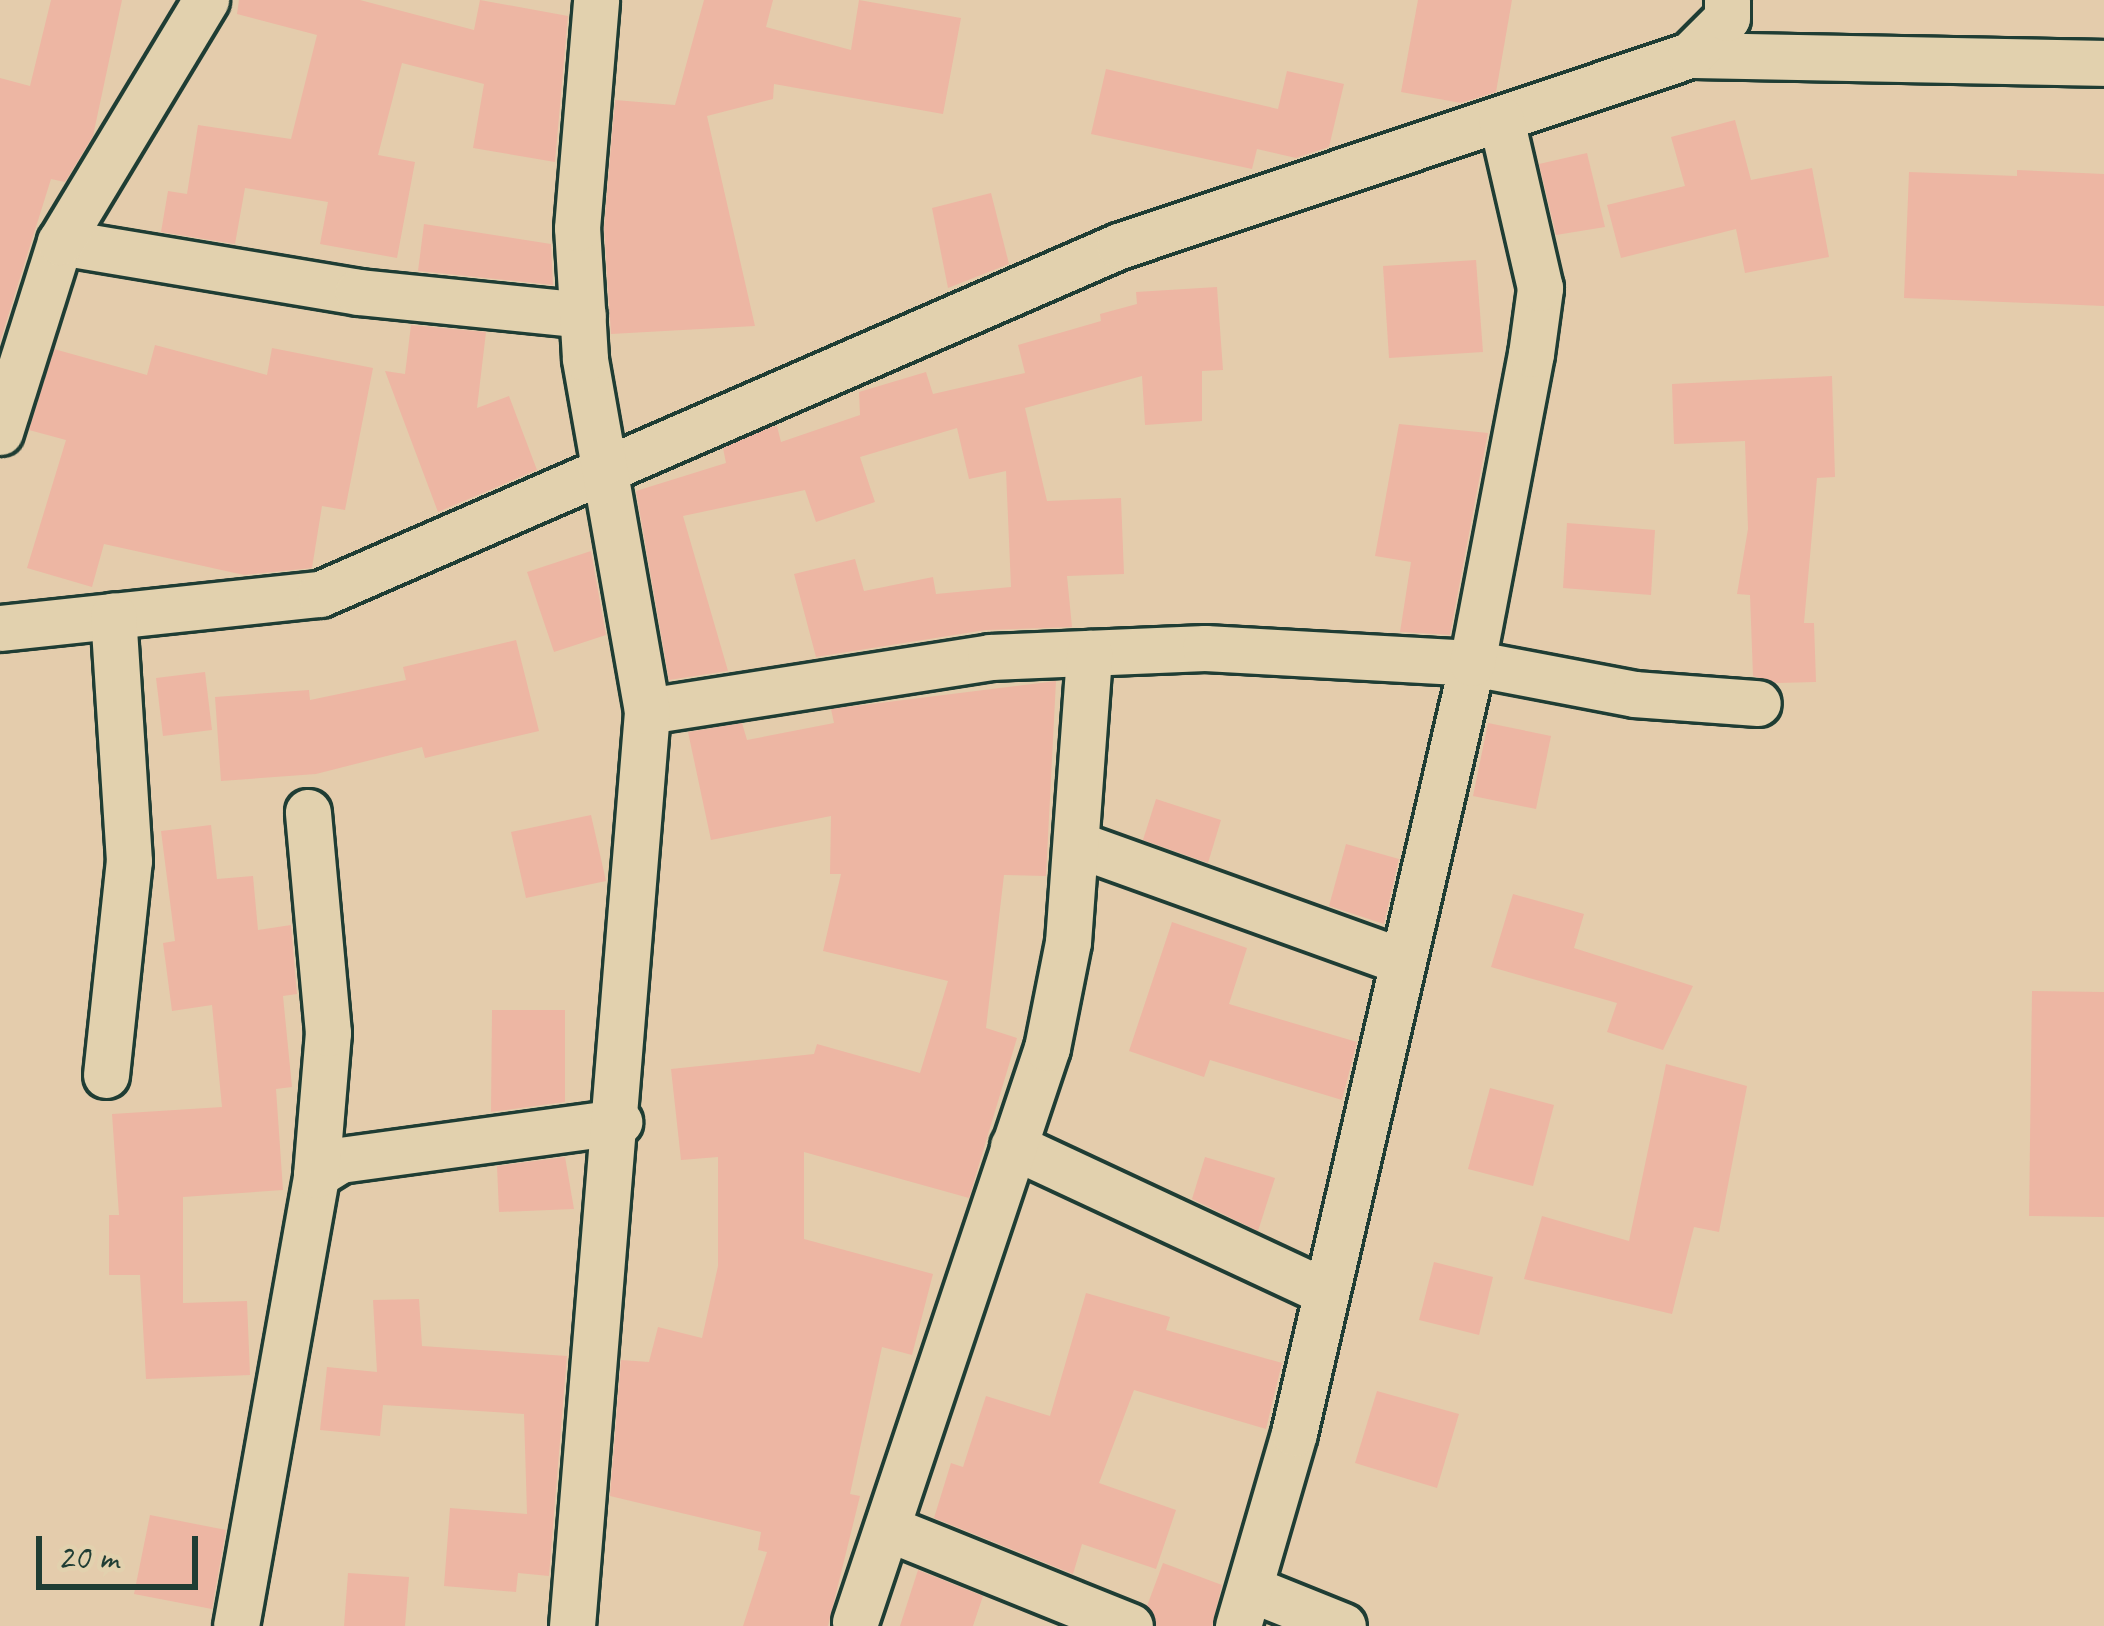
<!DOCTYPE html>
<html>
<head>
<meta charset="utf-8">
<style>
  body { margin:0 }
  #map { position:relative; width:2104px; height:1626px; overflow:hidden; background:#e4ccac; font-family:Caveat,sans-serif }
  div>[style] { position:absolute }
  .building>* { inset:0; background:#edb6a3 }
  .roads { filter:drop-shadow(3px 0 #1f3d34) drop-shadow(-3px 0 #1f3d34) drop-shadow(0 3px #1f3d34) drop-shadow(0 -3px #1f3d34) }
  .minor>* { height:45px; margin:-22.5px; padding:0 22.5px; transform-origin:22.5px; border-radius:22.5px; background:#e2d1ae }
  span { translate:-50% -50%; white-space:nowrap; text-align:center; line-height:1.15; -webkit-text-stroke:12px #e2d1ae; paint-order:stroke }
  .scale { position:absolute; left:36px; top:1536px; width:162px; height:54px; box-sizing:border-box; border:6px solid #1f3d34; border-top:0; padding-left:15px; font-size:36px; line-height:42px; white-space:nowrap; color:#1f3d34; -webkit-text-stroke:9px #e2d1ae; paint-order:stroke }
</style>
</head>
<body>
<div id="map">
  <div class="building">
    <div style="clip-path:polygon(51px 0,122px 0,93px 136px,65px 182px,51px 179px,0 342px,0 78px,30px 86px)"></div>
    <div style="clip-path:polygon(239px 0,360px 0,474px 30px,480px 0,568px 16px,555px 162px,473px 148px,484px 84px,402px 63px,378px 155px,415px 162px,397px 258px,320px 244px,328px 202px,245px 188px,235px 244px,161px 232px,168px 191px,187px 194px,198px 125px,291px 139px,317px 35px,237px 14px)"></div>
    <div style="clip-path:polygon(704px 0,773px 0,766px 27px,851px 50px,859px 0,961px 18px,943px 114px,774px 84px,773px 99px,707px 116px,755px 326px,611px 334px,604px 228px,615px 100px,675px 105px)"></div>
    <div style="clip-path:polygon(1418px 0,1512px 0,1496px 92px,1461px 103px,1401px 92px)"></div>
    <div style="clip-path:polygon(1106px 69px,1278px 109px,1287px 71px,1344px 84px,1329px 147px,1296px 158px,1257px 149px,1252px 169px,1091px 134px)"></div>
    <div style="clip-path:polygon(1735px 120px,1751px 180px,1812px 168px,1829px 257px,1745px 273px,1736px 229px,1621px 258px,1607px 205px,1685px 186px,1671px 137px)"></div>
    <div style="clip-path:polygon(1587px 153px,1605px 227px,1556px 235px,1539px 164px)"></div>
    <div style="clip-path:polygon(2017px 170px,2104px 174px,2104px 306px,1904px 298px,1909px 172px,2017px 176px)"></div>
    <div style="clip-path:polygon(991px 193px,1009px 264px,948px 288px,932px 208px)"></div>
    <div style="clip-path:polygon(424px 224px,551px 244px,553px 285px,418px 271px)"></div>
    <div style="clip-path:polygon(1476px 260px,1483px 352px,1389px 358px,1383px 266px)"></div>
    <div style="clip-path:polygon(1217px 287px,1223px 370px,1202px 371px,1202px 421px,1145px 425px,1142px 376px,1025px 408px,1047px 501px,1121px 498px,1124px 574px,1067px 576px,1072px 627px,986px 630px,816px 657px,794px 574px,855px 559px,864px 591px,933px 577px,936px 594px,1011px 587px,1006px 471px,969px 479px,957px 428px,860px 457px,875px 502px,816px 522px,805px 490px,683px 516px,728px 671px,669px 680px,636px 491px,726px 463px,723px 448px,770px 427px,777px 426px,781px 442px,860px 415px,859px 392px,926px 372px,933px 394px,1025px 373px,1018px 345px,1101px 321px,1100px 314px,1137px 304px,1136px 292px)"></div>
    <div style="clip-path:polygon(411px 325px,486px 332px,477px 408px,509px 396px,537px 470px,438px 512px,385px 371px,405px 374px)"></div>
    <div style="clip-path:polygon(155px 345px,267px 375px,272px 348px,373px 368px,345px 510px,322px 506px,312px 568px,244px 575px,104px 544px,92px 587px,27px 568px,66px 440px,29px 430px,54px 349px,147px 375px)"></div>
    <div style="clip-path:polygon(1832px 376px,1835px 477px,1817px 478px,1804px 623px,1814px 623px,1816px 682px,1776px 683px,1753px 676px,1750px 595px,1737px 594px,1748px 529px,1745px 441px,1674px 444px,1672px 384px)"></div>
    <div style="clip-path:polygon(1399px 424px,1488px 433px,1450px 635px,1400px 632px,1411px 562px,1375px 556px)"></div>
    <div style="clip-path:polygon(1567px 523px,1655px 530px,1651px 595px,1563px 588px)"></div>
    <div style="clip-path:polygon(591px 551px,606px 635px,554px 652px,527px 572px)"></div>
    <div style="clip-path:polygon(516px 640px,539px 731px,425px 758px,422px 747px,316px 774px,221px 781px,215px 697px,309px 690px,310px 700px,406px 680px,403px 667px)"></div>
    <div style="clip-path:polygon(205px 672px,212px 730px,163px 736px,156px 678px)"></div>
    <div style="clip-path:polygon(1056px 681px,1046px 876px,1004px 875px,986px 1028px,1017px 1038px,969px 1198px,804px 1152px,804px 1239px,933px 1274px,912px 1355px,882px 1347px,850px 1494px,860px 1496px,828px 1626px,743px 1626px,767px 1552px,758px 1550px,761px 1532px,610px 1496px,621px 1360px,649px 1362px,658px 1327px,702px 1338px,718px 1266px,718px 1157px,681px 1160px,671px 1069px,814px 1054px,817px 1044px,920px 1073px,948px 981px,823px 951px,841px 874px,830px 874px,831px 816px,711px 840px,688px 732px,742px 723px,747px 740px,834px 723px,831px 709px)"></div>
    <div style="clip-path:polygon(1488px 723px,1551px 736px,1536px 809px,1473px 796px)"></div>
    <div style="clip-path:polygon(1156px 799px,1221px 820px,1208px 863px,1143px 840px)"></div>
    <div style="clip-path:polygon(591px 815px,606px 881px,526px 898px,511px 832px)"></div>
    <div style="clip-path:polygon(211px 825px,217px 879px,253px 876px,258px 930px,291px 925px,297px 994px,283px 996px,292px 1087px,276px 1089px,283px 1190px,183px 1197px,183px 1303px,247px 1301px,250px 1375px,146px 1379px,140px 1275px,109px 1275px,109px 1215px,119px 1215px,112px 1114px,222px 1107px,212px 1005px,172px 1011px,163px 943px,175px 941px,161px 831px)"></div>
    <div style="clip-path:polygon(1346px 844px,1399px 859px,1384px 924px,1329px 906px)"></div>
    <div style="clip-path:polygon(1513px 894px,1584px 914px,1574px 948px,1693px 986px,1663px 1050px,1607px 1032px,1617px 1003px,1491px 967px)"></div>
    <div style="clip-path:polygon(1172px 922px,1247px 948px,1229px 1004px,1357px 1042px,1342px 1100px,1210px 1060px,1204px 1077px,1129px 1051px)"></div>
    <div style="clip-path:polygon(2032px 991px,2104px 992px,2104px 1217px,2029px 1216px)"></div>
    <div style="clip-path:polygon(492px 1010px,565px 1010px,565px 1102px,491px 1112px)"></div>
    <div style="clip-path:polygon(1666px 1064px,1747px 1086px,1719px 1232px,1694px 1227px,1672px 1314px,1524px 1279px,1542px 1216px,1629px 1241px)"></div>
    <div style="clip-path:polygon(1490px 1088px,1554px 1105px,1533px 1186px,1468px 1169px)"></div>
    <div style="clip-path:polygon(565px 1157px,574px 1209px,499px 1212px,497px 1166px)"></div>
    <div style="clip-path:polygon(1205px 1157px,1275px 1178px,1258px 1231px,1192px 1199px)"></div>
    <div style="clip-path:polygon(1434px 1262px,1493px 1277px,1479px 1335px,1419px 1320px)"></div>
    <div style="clip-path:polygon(1086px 1293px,1170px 1317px,1166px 1330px,1282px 1363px,1266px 1429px,1134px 1390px,1099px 1483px,1176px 1510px,1156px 1569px,1082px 1544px,1073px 1574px,934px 1518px,951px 1463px,963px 1467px,986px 1396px,1050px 1416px)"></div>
    <div style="clip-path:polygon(419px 1299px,422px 1346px,567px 1356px,549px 1576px,518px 1573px,516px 1592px,444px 1586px,450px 1508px,527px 1514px,524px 1414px,383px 1405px,380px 1436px,320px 1430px,327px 1367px,377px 1372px,373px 1300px)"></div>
    <div style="clip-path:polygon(1377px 1391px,1459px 1414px,1437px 1488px,1355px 1463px)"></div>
    <div style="clip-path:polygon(150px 1515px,226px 1530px,212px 1609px,134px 1594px)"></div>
    <div style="clip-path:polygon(1163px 1563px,1222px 1585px,1212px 1626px,1156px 1626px,1147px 1606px)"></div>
    <div style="clip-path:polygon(918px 1570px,983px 1596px,973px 1626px,900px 1626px)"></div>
    <div style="clip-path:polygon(348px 1573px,409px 1577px,405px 1626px,344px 1626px)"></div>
  </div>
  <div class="roads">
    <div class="minor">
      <div style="left:1690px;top:55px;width:414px;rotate:1.1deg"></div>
      <div style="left:60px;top:242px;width:302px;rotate:9.5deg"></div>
      <div style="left:358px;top:292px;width:226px;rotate:5.8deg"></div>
      <div style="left:0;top:432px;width:199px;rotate:-72.5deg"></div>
      <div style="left:60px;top:242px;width:283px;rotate:-58.9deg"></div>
      <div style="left:0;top:628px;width:322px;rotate:-6.1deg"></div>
      <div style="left:320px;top:594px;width:871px;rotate:-23.54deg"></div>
      <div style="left:1119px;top:246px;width:602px;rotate:-18.5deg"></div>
      <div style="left:1690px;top:55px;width:52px;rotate:-45deg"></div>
      <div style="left:1727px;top:18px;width:18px;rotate:-90deg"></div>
      <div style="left:647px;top:711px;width:347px;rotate:-8.9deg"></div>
      <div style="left:990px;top:657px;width:215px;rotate:-2.4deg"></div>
      <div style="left:1205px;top:648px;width:267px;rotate:3.2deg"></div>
      <div style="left:1472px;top:663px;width:165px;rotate:10.8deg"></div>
      <div style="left:1634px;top:694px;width:124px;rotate:4.2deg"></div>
      <div style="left:1079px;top:845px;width:342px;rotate:19.8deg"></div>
      <div style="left:106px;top:1075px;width:215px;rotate:-83.9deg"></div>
      <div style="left:129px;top:861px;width:246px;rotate:-93.7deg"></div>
      <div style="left:1013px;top:1146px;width:345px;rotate:25deg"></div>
      <div style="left:316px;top:1175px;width:28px;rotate:-32deg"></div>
      <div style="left:340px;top:1160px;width:282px;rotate:-7.8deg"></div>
      <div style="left:887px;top:1528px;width:262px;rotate:22deg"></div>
      <div style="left:1251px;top:1589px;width:99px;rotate:21.9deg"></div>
      <div style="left:855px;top:1622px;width:605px;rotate:-71.51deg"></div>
      <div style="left:1047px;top:1048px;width:108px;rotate:-78.8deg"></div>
      <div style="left:1068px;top:942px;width:290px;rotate:-85.8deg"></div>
      <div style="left:236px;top:1626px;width:458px;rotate:-79.9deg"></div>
      <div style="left:316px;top:1175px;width:143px;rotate:-85.2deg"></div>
      <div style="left:328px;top:1033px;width:222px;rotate:-95.2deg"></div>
      <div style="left:572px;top:1626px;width:918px;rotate:-85.31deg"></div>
      <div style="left:647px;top:711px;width:358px;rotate:-100deg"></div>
      <div style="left:585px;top:358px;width:130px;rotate:-93.5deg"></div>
      <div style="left:577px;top:228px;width:229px;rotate:-85.2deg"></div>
      <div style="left:1238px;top:1626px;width:201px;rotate:-73.8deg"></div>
      <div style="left:1294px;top:1433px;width:790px;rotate:-76.98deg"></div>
      <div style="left:1472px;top:663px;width:315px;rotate:-79.2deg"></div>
      <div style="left:1531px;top:354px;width:67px;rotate:-82.2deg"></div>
      <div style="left:1540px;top:288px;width:173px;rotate:-103deg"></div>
    </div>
  </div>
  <div class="scale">20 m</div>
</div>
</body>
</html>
